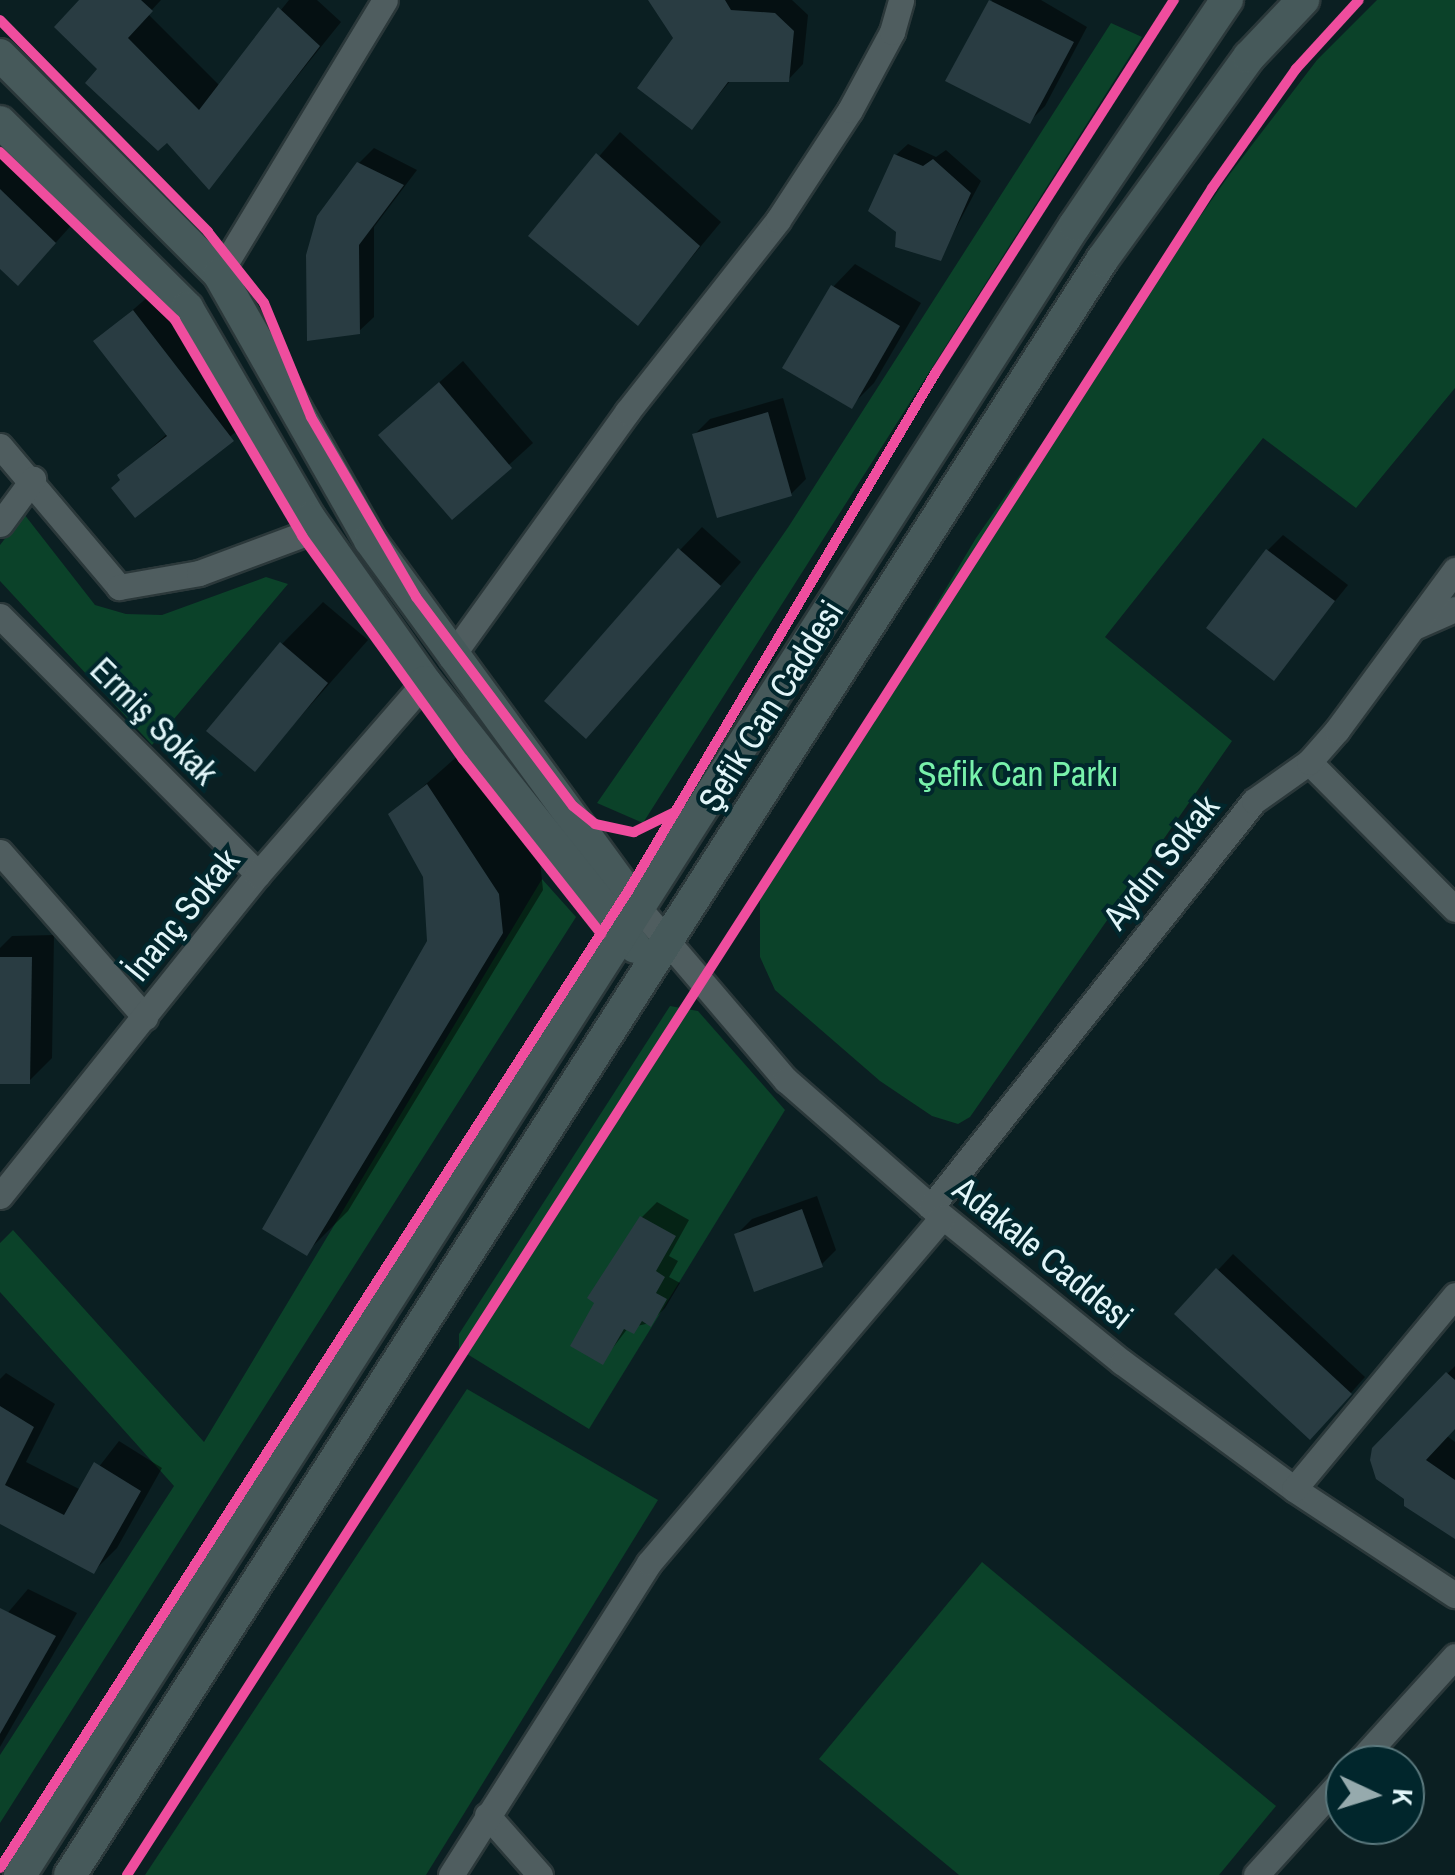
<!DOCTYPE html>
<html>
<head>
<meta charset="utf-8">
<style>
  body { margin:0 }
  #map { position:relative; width:1455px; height:1875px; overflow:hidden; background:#0b1f22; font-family:"Archivo Narrow",sans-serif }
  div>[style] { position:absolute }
  .green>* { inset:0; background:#0b4229 }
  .shadow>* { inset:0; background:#0007 }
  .building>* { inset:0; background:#293c42 }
  .roads { filter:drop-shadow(2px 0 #2b383a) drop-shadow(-2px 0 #2b383a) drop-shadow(0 2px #2b383a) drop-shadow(0 -2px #2b383a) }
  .minor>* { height:25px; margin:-12.5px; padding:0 12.5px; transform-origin:12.5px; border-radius:12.5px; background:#4f5d5f }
  .major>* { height:32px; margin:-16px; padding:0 16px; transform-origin:16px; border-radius:16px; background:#46595a }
  .cycleway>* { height:10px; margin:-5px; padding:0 5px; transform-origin:5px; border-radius:5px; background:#ef4d9e }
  span { translate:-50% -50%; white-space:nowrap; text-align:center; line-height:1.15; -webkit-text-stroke:8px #01262c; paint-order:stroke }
  .street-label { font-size:35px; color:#e1f5f8 }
  .park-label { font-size:35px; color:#78f1ab }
  .north { position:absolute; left:1325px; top:1745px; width:100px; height:100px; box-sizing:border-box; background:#01262c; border:2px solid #5b797e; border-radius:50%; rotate:94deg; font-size:28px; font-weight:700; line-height:40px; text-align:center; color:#e1f5f8 }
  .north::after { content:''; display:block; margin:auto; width:35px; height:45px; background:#96aaad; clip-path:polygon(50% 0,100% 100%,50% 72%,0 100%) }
</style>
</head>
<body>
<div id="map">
  <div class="green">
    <div style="clip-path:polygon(1377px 0,1455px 0,1455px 388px,1356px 508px,1263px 438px,1105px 637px,1232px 741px,970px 1117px,958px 1124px,932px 1116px,880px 1081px,775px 990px,760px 957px,760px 899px,976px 538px,1229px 175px,1317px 60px)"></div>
    <div style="clip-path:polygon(1111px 23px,1142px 37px,643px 823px,597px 803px,789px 526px)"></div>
    <div style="clip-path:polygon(24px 514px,95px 605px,126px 614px,162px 615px,266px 577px,288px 584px,152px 745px,0 581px,0 545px)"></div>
    <div style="clip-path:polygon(542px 879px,576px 917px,0 1823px,0 1755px,174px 1486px,0 1292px,0 1243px,13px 1230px,204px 1442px)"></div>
    <div style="clip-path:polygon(670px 1006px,698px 1011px,785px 1110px,589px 1429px,459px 1349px,459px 1334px)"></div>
    <div style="clip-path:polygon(467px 1389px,658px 1500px,426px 1875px,145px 1875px)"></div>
    <div style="clip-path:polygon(982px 1562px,1276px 1806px,1219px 1875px,959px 1875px,819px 1759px)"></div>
  </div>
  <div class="shadow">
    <div style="clip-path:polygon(82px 0,161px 0,148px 14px,220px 86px,289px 0,317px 0,341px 22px,209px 186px,101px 69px)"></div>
    <div style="clip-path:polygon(651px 0,792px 0,808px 15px,803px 64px,788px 80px,731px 80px,692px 127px,676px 38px)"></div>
    <div style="clip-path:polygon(992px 0,1041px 0,1087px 27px,1045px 106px,1030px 121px,948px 80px)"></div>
    <div style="clip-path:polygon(620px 132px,721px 222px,637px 323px,531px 236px)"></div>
    <div style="clip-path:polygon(908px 144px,936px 157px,946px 150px,981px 181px,940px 258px,896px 155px)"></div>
    <div style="clip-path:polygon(0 145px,77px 219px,40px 260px,0 266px)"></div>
    <div style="clip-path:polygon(374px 148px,417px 170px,374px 227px,374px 317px,358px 332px,359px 163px)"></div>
    <div style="clip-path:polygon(855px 264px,921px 303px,874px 383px,851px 406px,833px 287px)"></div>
    <div style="clip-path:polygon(157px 289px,255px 416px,135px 515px,120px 476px,168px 433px,97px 341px)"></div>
    <div style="clip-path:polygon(463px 361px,533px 443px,452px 517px,381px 435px)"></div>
    <div style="clip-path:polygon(783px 398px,806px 479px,791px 494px,695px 434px,710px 419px)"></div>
    <div style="clip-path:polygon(702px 527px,741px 562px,609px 713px,680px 550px)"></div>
    <div style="clip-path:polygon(1283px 535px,1348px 585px,1274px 677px,1268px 550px)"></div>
    <div style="clip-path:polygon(323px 602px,368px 640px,255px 768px,282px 644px)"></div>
    <div style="clip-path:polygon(470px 745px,539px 851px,543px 890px,348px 1211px,306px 1253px,429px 942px,425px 876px,391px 815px)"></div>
    <div style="clip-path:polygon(54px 935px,52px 1058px,29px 1081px,0 1082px,0 948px,12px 936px)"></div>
    <div style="clip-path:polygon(817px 1196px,836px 1250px,821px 1265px,736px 1235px,752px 1219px)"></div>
    <div style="clip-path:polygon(657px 1202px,689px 1220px,669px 1256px,678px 1261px,669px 1277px,680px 1283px,665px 1308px,650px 1323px,628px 1328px,602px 1362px,642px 1217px)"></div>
    <div style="clip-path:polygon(1233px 1254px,1365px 1377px,1325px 1422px,1177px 1314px)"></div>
    <div style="clip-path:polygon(1455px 1366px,1455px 1427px,1447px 1436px,1455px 1442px,1455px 1536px,1407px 1498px,1374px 1449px)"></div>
    <div style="clip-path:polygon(6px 1373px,55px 1404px,26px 1462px,81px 1490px,119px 1441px,162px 1468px,117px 1548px,94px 1571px,0 1521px,0 1379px)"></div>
    <div style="clip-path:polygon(28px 1589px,77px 1613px,0 1747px,0 1622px)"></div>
  </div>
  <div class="building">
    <div style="clip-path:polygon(79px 0,141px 0,153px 11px,128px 38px,199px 110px,278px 7px,320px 46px,209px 190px,167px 143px,158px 151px,85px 83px,97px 69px,54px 27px)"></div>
    <div style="clip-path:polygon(648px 0,725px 0,731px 10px,775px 13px,794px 31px,789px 82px,728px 82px,692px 130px,637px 88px,673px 38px)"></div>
    <div style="clip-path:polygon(989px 0,1074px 42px,1030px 124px,945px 81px)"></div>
    <div style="clip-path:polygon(596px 153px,700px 246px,638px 326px,528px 236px)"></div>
    <div style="clip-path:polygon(894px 154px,923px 166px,933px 159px,971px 193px,941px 261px,895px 247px,896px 232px,868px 211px)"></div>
    <div style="clip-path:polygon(357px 162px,404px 185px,359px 245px,360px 334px,307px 341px,306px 255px,317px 216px)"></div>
    <div style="clip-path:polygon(0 189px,56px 243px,18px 286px,0 269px)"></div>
    <div style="clip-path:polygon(831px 285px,900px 326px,852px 409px,782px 368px)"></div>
    <div style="clip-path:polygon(133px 310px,234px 441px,135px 518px,111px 488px,120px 480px,117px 475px,167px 436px,93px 341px)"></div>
    <div style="clip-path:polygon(439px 382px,512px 468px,452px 520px,378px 435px)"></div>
    <div style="clip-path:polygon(768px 412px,792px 496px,717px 518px,692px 434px)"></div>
    <div style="clip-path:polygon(678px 548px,721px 586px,586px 739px,544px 701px)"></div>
    <div style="clip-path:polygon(1266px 549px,1335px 601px,1274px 681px,1206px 628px)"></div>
    <div style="clip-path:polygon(280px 642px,328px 683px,255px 772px,206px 731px)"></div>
    <div style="clip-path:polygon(427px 784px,499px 894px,503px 933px,307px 1256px,262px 1229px,427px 941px,423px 877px,388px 814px)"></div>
    <div style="clip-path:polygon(0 957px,32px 957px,30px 1084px,0 1084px)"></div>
    <div style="clip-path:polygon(802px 1209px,823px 1267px,754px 1292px,734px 1234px)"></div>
    <div style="clip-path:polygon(640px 1216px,676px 1236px,656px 1271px,665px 1277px,656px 1293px,667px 1299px,651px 1327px,642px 1321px,634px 1334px,624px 1329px,603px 1365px,570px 1346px,594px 1303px,587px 1298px)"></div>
    <div style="clip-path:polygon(1216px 1268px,1352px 1394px,1310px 1440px,1174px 1314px)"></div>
    <div style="clip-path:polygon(1446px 1372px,1455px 1380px,1455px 1429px,1426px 1460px,1455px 1480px,1455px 1539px,1404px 1506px,1404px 1499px,1376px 1479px,1370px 1460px,1372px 1448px)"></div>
    <div style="clip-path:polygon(0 1406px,34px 1427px,5px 1485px,64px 1515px,94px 1462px,141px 1491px,94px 1574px,0 1524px)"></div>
    <div style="clip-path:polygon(0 1608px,56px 1636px,0 1734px)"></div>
  </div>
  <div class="roads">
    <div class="minor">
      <div style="left:219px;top:274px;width:320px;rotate:-58.8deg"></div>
      <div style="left:0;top:446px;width:185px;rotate:49.8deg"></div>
      <div style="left:119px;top:587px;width:81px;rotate:-9.9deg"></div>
      <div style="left:199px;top:573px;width:126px;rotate:-20.4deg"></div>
      <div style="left:0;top:524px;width:56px;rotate:-53.7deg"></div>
      <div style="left:0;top:616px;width:365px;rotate:45deg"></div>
      <div style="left:1414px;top:627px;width:45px;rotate:-23.7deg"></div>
      <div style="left:451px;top:657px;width:302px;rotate:-54.3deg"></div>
      <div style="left:627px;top:412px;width:244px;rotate:-51.8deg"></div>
      <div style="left:778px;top:220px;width:131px;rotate:-56.8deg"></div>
      <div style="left:850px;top:110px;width:89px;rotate:-61.7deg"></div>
      <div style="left:892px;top:32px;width:33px;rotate:-74deg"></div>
      <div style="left:1309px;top:762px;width:207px;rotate:45.2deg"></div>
      <div style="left:0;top:852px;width:220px;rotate:48.7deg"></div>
      <div style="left:638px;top:907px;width:228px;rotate:49.5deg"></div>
      <div style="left:786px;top:1080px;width:193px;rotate:41.2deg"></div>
      <div style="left:931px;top:1207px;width:246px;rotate:39.1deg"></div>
      <div style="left:1122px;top:1362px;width:214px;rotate:36.4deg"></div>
      <div style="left:1294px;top:1489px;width:193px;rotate:33.4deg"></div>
      <div style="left:0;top:1196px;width:413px;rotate:-51.3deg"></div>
      <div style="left:258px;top:874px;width:254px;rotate:-49deg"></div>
      <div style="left:931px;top:1207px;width:519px;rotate:-51.5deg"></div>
      <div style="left:1254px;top:801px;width:67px;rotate:-35.3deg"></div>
      <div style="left:1309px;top:762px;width:43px;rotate:-48.8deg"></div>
      <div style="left:1337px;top:730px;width:199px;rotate:-53.6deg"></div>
      <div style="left:1294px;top:1489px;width:252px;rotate:-50.3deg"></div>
      <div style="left:1356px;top:1765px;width:147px;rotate:-47.8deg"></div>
      <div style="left:487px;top:1815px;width:80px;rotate:48.5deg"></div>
      <div style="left:451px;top:1875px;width:370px;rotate:-57.6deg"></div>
      <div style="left:649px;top:1563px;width:453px;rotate:-49.7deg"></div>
      <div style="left:1256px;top:1875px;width:132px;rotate:-47.8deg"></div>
    </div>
    <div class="major">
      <div style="left:0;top:55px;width:310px;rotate:45deg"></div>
      <div style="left:219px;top:274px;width:306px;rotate:60.4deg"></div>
      <div style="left:370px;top:540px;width:454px;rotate:53.9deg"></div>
      <div style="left:0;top:122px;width:264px;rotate:44.8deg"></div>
      <div style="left:187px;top:308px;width:244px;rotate:59.8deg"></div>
      <div style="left:310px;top:519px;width:199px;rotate:54.8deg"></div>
      <div style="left:425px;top:682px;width:338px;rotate:51.6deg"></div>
      <div style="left:20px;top:1875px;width:1958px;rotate:-57.41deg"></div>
      <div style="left:1075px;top:225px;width:272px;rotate:-56deg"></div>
      <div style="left:70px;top:1875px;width:1917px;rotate:-57.42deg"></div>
      <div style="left:1102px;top:260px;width:251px;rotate:-54.1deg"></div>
      <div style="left:1249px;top:57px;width:79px;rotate:-46.5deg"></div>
    </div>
  </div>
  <div class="cycleway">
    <div style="left:0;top:20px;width:297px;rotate:45.5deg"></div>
    <div style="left:208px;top:232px;width:90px;rotate:51.7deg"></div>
    <div style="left:264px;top:303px;width:123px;rotate:67.6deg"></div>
    <div style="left:311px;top:417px;width:208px;rotate:59.7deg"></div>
    <div style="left:416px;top:597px;width:261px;rotate:53.1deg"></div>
    <div style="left:573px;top:806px;width:28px;rotate:39deg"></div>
    <div style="left:595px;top:824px;width:40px;rotate:12deg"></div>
    <div style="left:634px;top:832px;width:46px;rotate:-26deg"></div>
    <div style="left:0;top:152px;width:243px;rotate:43.8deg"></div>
    <div style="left:175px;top:320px;width:251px;rotate:59.5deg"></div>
    <div style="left:302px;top:536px;width:275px;rotate:54.2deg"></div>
    <div style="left:463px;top:759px;width:223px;rotate:51.7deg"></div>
    <div style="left:0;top:1868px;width:1159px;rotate:-57.26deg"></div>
    <div style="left:627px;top:893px;width:606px;rotate:-59.33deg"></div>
    <div style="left:936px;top:372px;width:442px;rotate:-57.4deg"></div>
    <div style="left:127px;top:1875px;width:2006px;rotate:-57.25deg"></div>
    <div style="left:1212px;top:188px;width:146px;rotate:-54.8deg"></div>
    <div style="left:1296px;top:69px;width:93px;rotate:-47.6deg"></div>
  </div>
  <div class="street-label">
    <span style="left:771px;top:706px;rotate:-58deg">Şefik Can Caddesi</span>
    <span style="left:154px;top:721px;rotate:45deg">Ermiş Sokak</span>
    <span style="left:1161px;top:862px;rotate:-51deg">Aydın Sokak</span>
    <span style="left:182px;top:915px;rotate:-51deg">İnanç Sokak</span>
    <span style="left:1043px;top:1253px;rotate:39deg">Adakale Caddesi</span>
  </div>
  <div class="park-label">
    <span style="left:1018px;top:774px">Şefik Can Parkı</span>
  </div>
  <div class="north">K</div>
</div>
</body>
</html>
